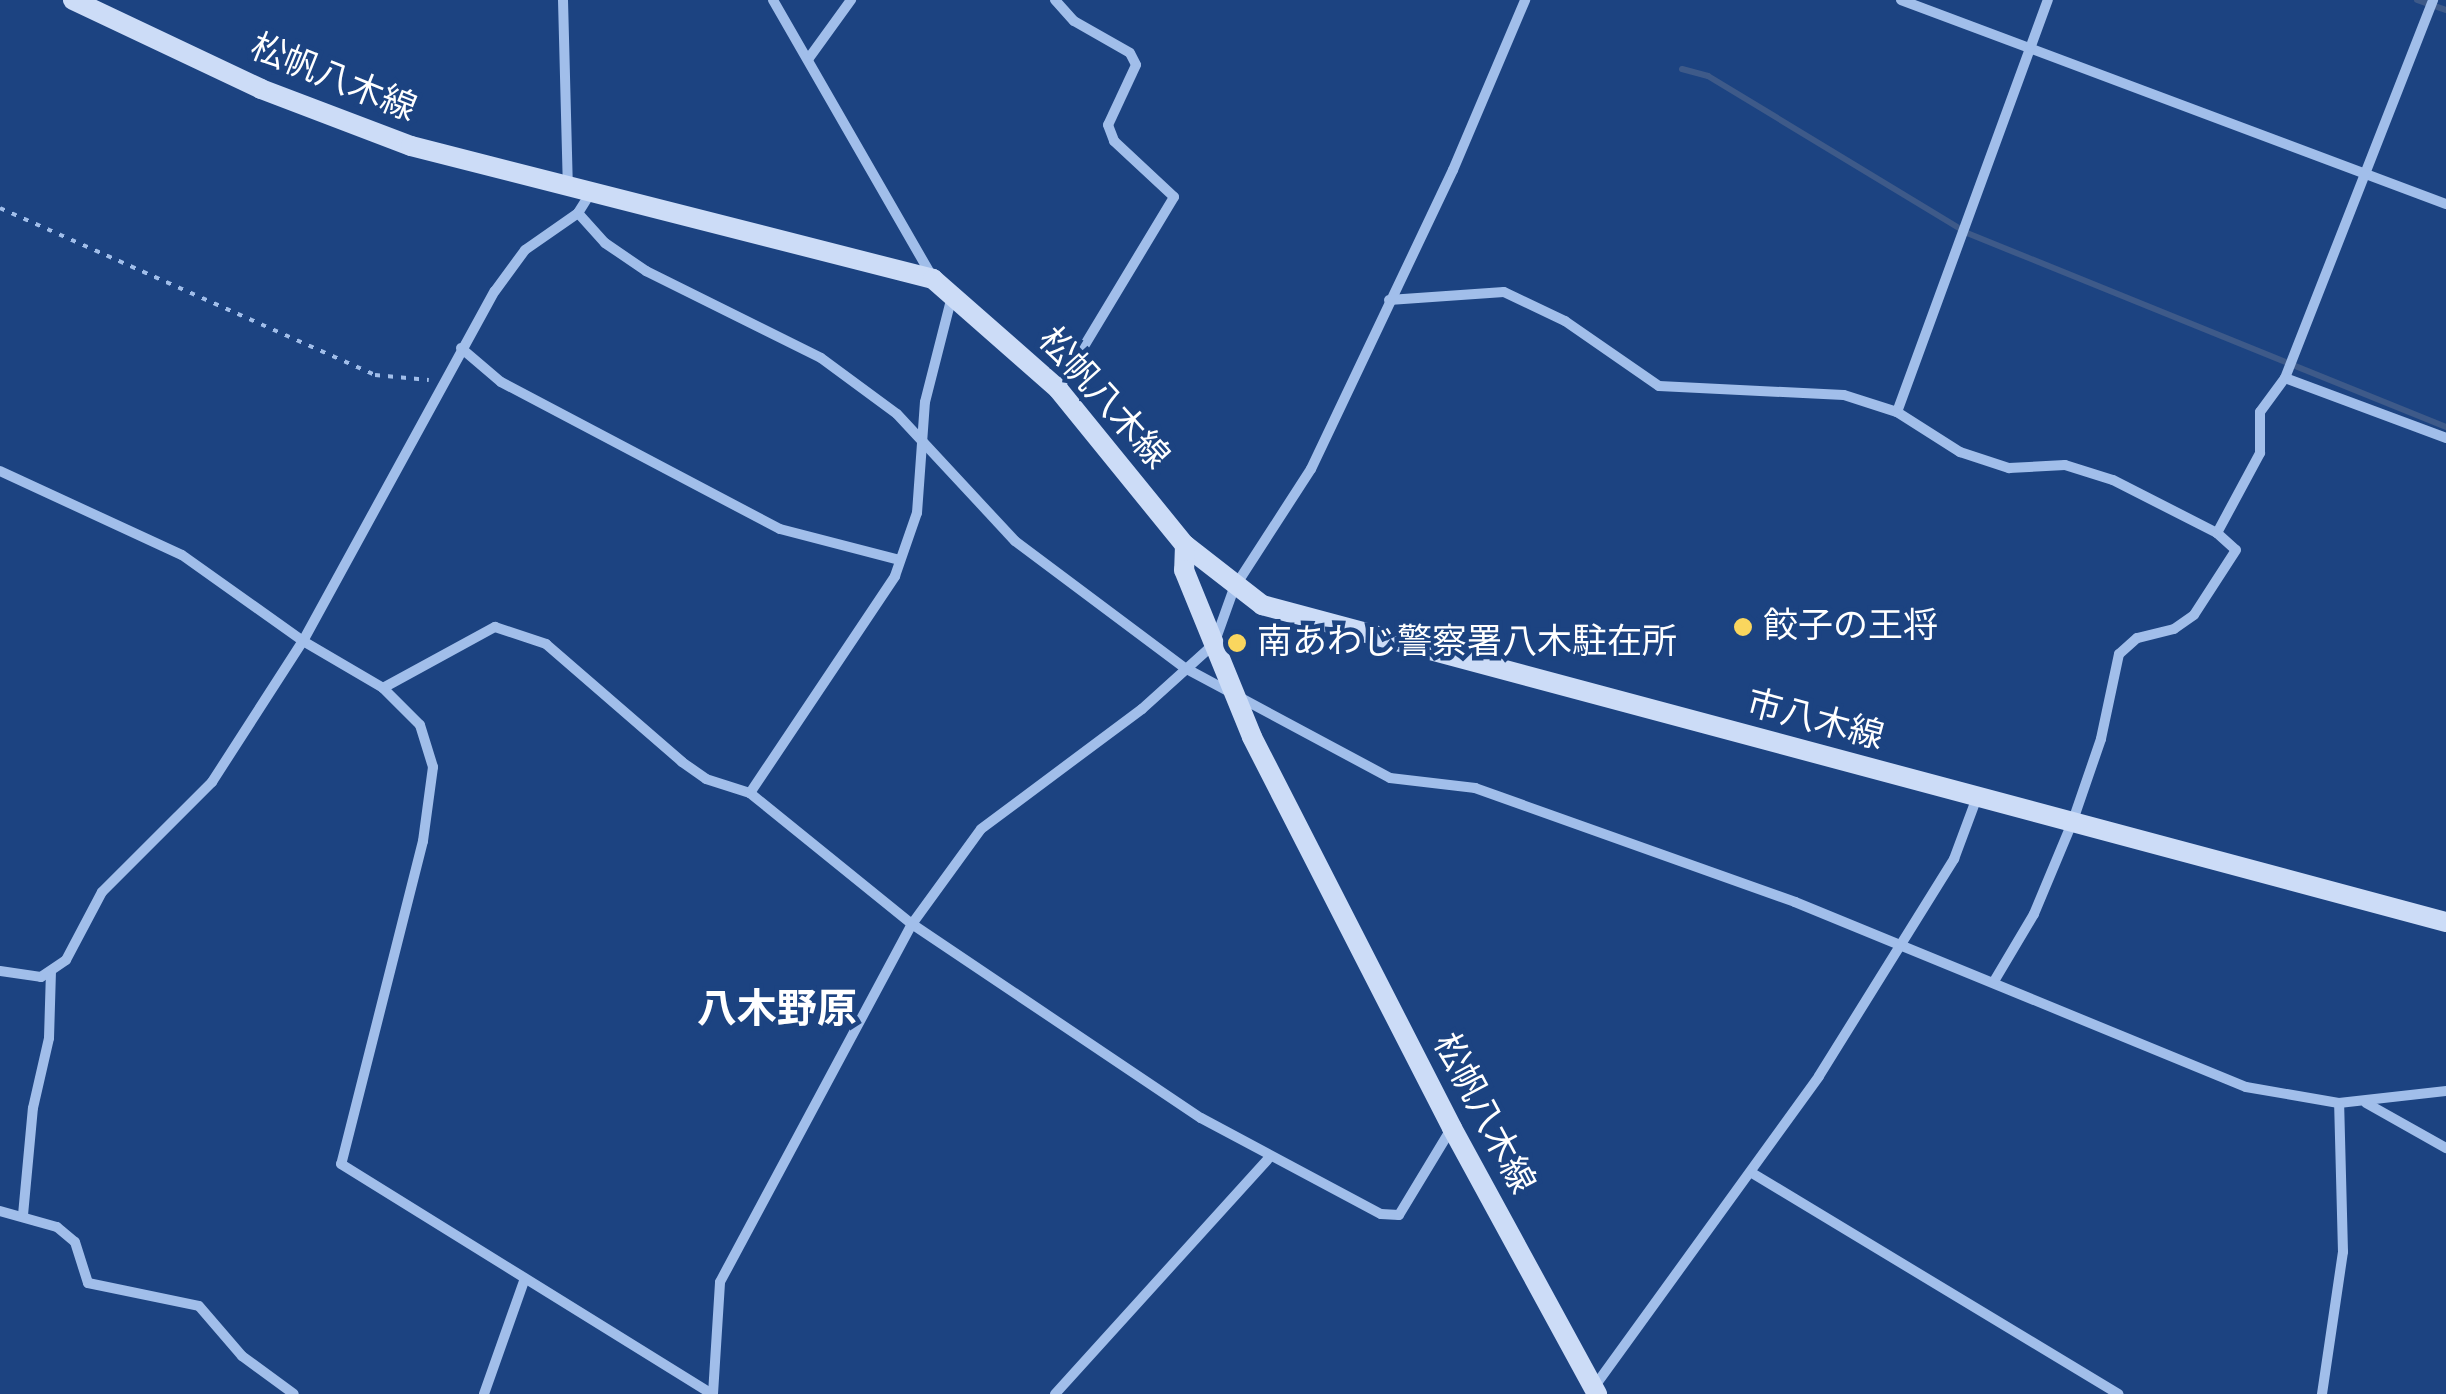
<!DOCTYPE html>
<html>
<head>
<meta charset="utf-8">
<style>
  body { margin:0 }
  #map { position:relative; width:2446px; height:1394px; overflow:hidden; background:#1c4381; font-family:"Alegreya Sans","Noto Sans JP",sans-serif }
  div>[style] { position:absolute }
  .stream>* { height:6px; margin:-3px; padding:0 3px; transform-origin:3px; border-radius:3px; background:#3e5a89 }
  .path>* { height:4px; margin-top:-2px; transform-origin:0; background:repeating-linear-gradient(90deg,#a1beea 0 5px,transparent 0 13px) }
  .street>* { height:10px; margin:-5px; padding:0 5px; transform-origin:5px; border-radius:5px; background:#a1beea }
  .secondary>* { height:20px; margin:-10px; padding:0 10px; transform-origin:10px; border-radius:10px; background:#ccdcf7 }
  .dots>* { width:28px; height:28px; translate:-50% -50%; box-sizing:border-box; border:5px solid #1c4381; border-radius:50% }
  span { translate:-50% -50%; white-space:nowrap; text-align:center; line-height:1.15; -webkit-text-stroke:9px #1c4381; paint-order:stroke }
  .street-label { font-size:35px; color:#fff }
  .poi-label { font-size:35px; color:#fff }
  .left { translate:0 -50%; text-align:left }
  .quarter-label { font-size:40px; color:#fff; font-weight:700 }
</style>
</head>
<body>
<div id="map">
  <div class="stream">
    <div style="left:2417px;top:0;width:31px;rotate:19deg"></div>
    <div style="left:1682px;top:69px;width:27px;rotate:15deg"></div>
    <div style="left:1708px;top:76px;width:303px;rotate:31.2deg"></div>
    <div style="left:1967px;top:233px;width:517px;rotate:22.05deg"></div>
  </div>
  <div class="path">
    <div style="left:0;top:208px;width:411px;rotate:24deg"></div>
    <div style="left:375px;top:375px;width:54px;rotate:5.3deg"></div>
  </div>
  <div class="street">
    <div style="left:563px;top:0;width:189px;rotate:88.5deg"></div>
    <div style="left:773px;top:0;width:319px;rotate:60.1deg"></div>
    <div style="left:1055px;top:0;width:28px;rotate:48deg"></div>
    <div style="left:1074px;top:21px;width:64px;rotate:29.7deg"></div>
    <div style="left:1130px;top:53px;width:13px;rotate:63deg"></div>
    <div style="left:1136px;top:65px;width:66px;rotate:115deg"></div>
    <div style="left:1108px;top:125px;width:17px;rotate:69deg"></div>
    <div style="left:1114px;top:141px;width:82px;rotate:43deg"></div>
    <div style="left:1174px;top:197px;width:224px;rotate:121.1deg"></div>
    <div style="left:1901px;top:0;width:582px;rotate:20.52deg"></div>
    <div style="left:809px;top:58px;width:72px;rotate:-54.1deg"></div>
    <div style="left:578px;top:213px;width:40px;rotate:48deg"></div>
    <div style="left:605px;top:243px;width:50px;rotate:34.3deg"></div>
    <div style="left:646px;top:271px;width:195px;rotate:26.4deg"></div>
    <div style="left:821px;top:358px;width:94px;rotate:36.4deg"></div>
    <div style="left:897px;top:414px;width:173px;rotate:47.1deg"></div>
    <div style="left:1015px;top:541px;width:212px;rotate:36.8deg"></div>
    <div style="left:1185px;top:668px;width:233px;rotate:28.2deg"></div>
    <div style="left:1390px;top:778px;width:86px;rotate:6.7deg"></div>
    <div style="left:1475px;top:788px;width:340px;rotate:19.6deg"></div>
    <div style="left:1795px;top:902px;width:487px;rotate:22.3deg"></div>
    <div style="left:2246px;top:1087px;width:94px;rotate:9.8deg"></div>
    <div style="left:2339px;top:1103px;width:108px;rotate:-6.4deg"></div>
    <div style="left:1389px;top:300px;width:115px;rotate:-4deg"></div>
    <div style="left:1504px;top:292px;width:68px;rotate:25.4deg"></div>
    <div style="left:1565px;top:321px;width:114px;rotate:34.7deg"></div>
    <div style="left:1659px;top:386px;width:185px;rotate:2.8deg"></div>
    <div style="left:1844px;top:395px;width:56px;rotate:17.8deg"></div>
    <div style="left:1897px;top:412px;width:75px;rotate:32.4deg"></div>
    <div style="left:1960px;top:452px;width:52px;rotate:18.1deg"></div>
    <div style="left:2009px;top:468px;width:56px;rotate:-3.1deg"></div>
    <div style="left:2065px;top:465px;width:50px;rotate:17.4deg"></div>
    <div style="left:2113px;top:480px;width:117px;rotate:27deg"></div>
    <div style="left:2217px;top:533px;width:25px;rotate:42deg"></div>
    <div style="left:2236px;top:550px;width:77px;rotate:122.9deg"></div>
    <div style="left:2194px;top:615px;width:24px;rotate:145deg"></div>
    <div style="left:2174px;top:629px;width:38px;rotate:166deg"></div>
    <div style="left:2137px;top:638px;width:24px;rotate:138deg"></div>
    <div style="left:2119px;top:654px;width:87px;rotate:102deg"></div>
    <div style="left:2101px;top:739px;width:89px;rotate:109deg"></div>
    <div style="left:2072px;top:823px;width:99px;rotate:112.7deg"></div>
    <div style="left:2034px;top:914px;width:80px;rotate:120.7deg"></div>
    <div style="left:461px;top:348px;width:52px;rotate:40.4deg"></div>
    <div style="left:501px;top:382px;width:315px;rotate:27.8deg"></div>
    <div style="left:780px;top:529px;width:124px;rotate:14.5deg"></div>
    <div style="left:2285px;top:378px;width:406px;rotate:-68.6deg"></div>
    <div style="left:1897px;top:412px;width:439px;rotate:-69.9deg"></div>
    <div style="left:0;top:471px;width:200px;rotate:24.8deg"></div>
    <div style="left:182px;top:555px;width:148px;rotate:35.4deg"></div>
    <div style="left:303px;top:641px;width:93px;rotate:30.4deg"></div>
    <div style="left:383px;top:688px;width:52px;rotate:45deg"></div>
    <div style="left:420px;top:725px;width:44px;rotate:72.8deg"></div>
    <div style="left:433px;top:767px;width:75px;rotate:97.7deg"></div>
    <div style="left:423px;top:841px;width:333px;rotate:104.2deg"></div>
    <div style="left:341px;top:1164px;width:437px;rotate:31.8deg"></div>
    <div style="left:2217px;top:533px;width:91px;rotate:-61.7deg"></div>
    <div style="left:2260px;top:453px;width:41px;rotate:-90deg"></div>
    <div style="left:2260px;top:412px;width:42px;rotate:-53.7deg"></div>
    <div style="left:2285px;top:378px;width:172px;rotate:20.4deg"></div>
    <div style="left:383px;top:688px;width:128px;rotate:-28.6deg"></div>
    <div style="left:495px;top:627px;width:54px;rotate:18.4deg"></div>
    <div style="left:546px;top:644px;width:180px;rotate:40.9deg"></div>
    <div style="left:682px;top:762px;width:29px;rotate:35deg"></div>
    <div style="left:706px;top:779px;width:46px;rotate:17.7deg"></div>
    <div style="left:750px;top:793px;width:208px;rotate:39deg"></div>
    <div style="left:912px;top:924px;width:348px;rotate:33.9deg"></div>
    <div style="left:1201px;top:1118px;width:204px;rotate:28.1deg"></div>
    <div style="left:1381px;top:1214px;width:18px;rotate:3deg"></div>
    <div style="left:1399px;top:1215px;width:100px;rotate:-58.8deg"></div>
    <div style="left:750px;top:793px;width:261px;rotate:-56.2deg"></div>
    <div style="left:895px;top:576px;width:67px;rotate:-70.8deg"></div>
    <div style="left:917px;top:513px;width:111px;rotate:-85.9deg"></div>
    <div style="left:925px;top:402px;width:109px;rotate:-75.7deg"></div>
    <div style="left:0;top:971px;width:41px;rotate:8.3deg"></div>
    <div style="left:41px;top:977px;width:30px;rotate:-34deg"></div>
    <div style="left:66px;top:960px;width:77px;rotate:-62.1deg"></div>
    <div style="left:102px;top:892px;width:156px;rotate:-45deg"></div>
    <div style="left:212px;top:782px;width:168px;rotate:-57.2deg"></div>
    <div style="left:303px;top:641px;width:399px;rotate:-61.3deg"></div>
    <div style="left:495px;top:291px;width:51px;rotate:-53.8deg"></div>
    <div style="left:525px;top:250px;width:65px;rotate:-34.9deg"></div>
    <div style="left:578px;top:213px;width:22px;rotate:-58deg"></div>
    <div style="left:2366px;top:1103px;width:92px;rotate:29.4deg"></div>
    <div style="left:1752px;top:1173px;width:428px;rotate:31.1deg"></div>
    <div style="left:0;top:1211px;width:59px;rotate:15.7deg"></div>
    <div style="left:57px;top:1227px;width:23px;rotate:40deg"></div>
    <div style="left:75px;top:1242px;width:43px;rotate:72.4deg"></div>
    <div style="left:88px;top:1283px;width:113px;rotate:11.7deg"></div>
    <div style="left:199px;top:1306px;width:66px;rotate:49.3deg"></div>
    <div style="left:242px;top:1356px;width:64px;rotate:36.2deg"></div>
    <div style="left:23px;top:1215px;width:107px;rotate:-84.7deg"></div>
    <div style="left:33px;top:1108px;width:72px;rotate:-77.1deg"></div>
    <div style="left:49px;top:1038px;width:67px;rotate:-88.3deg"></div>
    <div style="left:1592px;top:1390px;width:387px;rotate:-54.1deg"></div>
    <div style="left:1819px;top:1076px;width:256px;rotate:-58.1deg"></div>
    <div style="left:1954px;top:859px;width:66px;rotate:-69.6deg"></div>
    <div style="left:484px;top:1394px;width:120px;rotate:-70.5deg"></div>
    <div style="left:713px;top:1394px;width:112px;rotate:-86.4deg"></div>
    <div style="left:720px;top:1282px;width:406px;rotate:-61.8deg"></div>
    <div style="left:912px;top:924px;width:117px;rotate:-54deg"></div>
    <div style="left:981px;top:829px;width:201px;rotate:-36.7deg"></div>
    <div style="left:1142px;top:709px;width:97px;rotate:-42.1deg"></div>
    <div style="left:1214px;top:644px;width:59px;rotate:-70.3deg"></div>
    <div style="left:1234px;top:588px;width:142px;rotate:-57.1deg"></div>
    <div style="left:1311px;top:469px;width:331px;rotate:-64.6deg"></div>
    <div style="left:1453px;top:170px;width:185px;rotate:-67deg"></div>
    <div style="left:1055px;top:1394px;width:320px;rotate:-47.8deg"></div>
    <div style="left:2322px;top:1394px;width:144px;rotate:-81.6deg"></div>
    <div style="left:2343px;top:1252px;width:149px;rotate:-91.5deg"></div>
  </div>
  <div class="secondary">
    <div style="left:73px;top:0;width:208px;rotate:25.3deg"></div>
    <div style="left:261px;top:89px;width:160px;rotate:20.8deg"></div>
    <div style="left:411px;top:146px;width:539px;rotate:14.29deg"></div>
    <div style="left:933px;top:279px;width:167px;rotate:41.3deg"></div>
    <div style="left:1058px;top:389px;width:201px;rotate:50.9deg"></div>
    <div style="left:1185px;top:545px;width:98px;rotate:37.9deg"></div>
    <div style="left:1262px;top:605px;width:1226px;rotate:14.99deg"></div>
    <div style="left:1185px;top:545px;width:25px;rotate:92deg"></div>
    <div style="left:1184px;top:570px;width:180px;rotate:67.8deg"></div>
    <div style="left:1252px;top:737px;width:439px;rotate:62.9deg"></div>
    <div style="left:1452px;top:1128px;width:303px;rotate:61.4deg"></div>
  </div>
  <div class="dots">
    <div style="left:1743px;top:627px;background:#fad65e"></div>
    <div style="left:1237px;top:643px;background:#fad65e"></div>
  </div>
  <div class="street-label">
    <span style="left:333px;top:79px;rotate:22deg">松帆八木線</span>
    <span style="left:1103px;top:399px;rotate:48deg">松帆八木線</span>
    <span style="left:1815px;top:721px;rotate:15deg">市八木線</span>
    <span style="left:1483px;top:1114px;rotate:62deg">松帆八木線</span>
  </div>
  <div class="poi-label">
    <span class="left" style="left:1763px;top:627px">餃子の王将</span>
    <span class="left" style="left:1257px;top:643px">南あわじ警察署八木駐在所</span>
  </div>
  <div class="quarter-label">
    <span style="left:777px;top:1010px">八木野原</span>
  </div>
</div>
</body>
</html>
